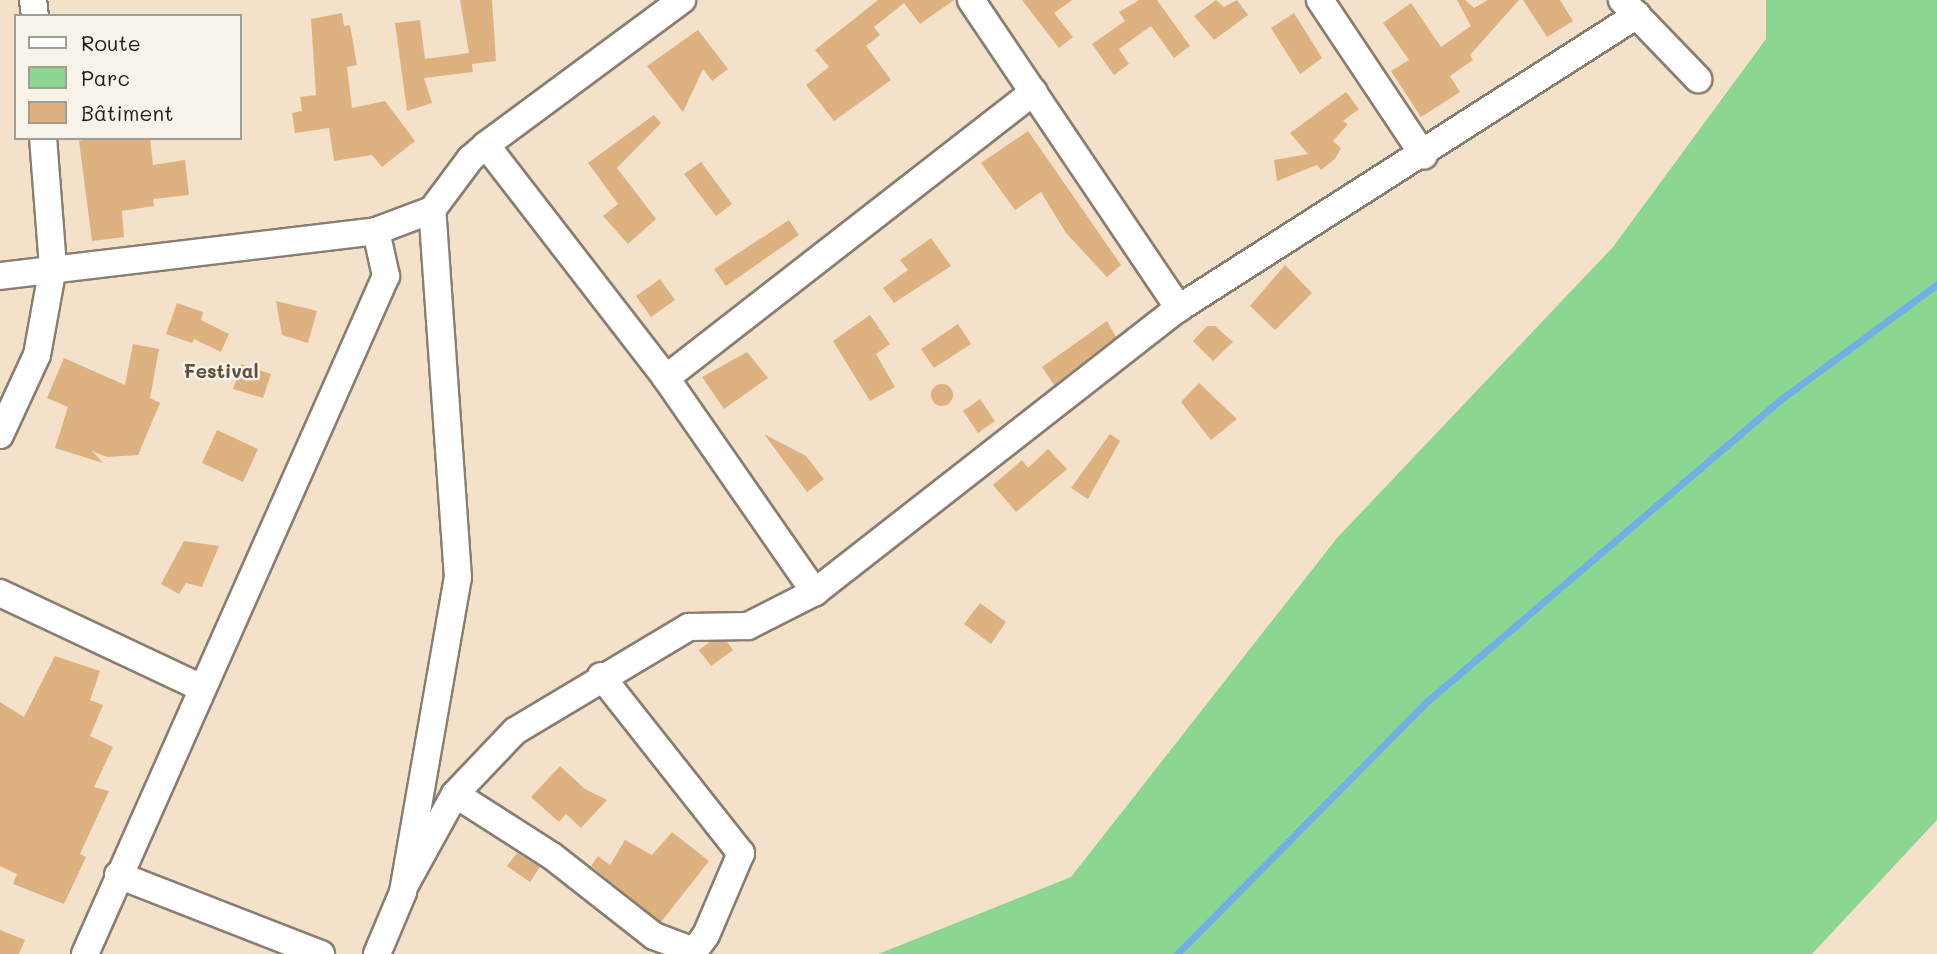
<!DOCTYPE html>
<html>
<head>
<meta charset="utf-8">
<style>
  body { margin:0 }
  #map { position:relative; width:1937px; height:954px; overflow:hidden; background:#f4e1c9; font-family:Mali,sans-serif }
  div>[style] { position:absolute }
  .green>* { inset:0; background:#8dd691 }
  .stream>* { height:7px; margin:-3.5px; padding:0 3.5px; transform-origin:3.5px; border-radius:3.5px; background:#70b0e4 }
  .building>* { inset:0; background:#ddb280 }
  .round { border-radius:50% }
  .roads { filter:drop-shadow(2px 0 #887e72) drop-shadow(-2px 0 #887e72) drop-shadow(0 2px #887e72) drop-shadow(0 -2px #887e72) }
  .minor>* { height:26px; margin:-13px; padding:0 13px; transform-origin:13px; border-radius:13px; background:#fff }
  span { translate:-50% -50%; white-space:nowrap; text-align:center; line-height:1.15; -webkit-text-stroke:5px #f7f3e8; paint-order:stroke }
  .neighbourhood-label { font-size:19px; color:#60503f; font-weight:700 }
  .legend { position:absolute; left:14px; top:14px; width:228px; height:126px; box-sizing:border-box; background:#f7f3e8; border:2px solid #9f9d96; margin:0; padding:9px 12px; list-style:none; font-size:21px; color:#1c1c1c }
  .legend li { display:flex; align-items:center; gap:14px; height:35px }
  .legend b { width:35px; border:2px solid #9f9d96 }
</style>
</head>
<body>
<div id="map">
  <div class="green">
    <div style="clip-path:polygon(1766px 0,1937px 0,1937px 820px,1812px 954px,878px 954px,1071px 877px,1337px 538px,1613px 247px,1766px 39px)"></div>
  </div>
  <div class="stream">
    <div style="left:1177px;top:954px;width:351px;rotate:-45.3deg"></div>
    <div style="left:1424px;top:704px;width:473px;rotate:-40.5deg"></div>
    <div style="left:1784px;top:397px;width:190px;rotate:-36.4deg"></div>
  </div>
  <div class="building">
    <div style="clip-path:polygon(460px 0,492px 0,496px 61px,472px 64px,473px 72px,424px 78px,432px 103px,407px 111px,395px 23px,420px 20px,425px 59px,469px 53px)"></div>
    <div style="clip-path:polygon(878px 0,954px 0,920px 24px,904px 3px,874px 27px,880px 35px,866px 46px,891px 80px,834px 121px,806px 85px,829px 67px,815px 50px)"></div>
    <div style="clip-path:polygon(1022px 0,1072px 0,1054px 13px,1073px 37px,1059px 48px)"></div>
    <div style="clip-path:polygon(1139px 0,1157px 0,1190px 46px,1174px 58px,1151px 26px,1119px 49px,1129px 64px,1114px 75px,1092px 44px,1125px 21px,1119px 12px)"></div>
    <div style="clip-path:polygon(1216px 0,1224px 7px,1237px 0,1248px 15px,1214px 40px,1194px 16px)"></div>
    <div style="clip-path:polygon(1457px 0,1465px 0,1474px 8px,1488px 0,1519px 0,1470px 55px,1473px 60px,1450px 76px,1460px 92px,1421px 117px,1391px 71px,1409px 60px,1383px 23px,1411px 3px,1441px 47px,1471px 26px)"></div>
    <div style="clip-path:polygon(1523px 0,1560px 0,1573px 21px,1547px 37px)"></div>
    <div style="clip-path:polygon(342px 13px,344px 26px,350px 25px,357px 65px,347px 67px,352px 108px,385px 101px,415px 141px,382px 167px,372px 155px,334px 161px,329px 128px,295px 133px,292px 113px,302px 111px,300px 97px,316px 95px,311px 19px)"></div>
    <div style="clip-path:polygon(1294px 13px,1322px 58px,1300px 74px,1271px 28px)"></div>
    <div style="clip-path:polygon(698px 30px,728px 69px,712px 81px,703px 69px,683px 112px,647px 66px)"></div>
    <div style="clip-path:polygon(1346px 92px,1359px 109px,1343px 121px,1348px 124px,1333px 141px,1341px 148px,1335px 159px,1321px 170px,1317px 165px,1277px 181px,1274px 160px,1308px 154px,1290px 133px)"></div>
    <div style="clip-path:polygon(654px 115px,661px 123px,617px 168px,656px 219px,628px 244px,603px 216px,618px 204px,588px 163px)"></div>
    <div style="clip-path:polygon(1028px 131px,1121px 265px,1107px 277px,1066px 233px,1041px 192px,1015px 210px,981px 163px)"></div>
    <div style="clip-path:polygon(92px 138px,150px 138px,153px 165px,185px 160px,189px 195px,153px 199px,154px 206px,122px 211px,124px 237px,92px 241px,79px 141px)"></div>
    <div style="clip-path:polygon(701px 162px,732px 204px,716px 216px,684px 174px)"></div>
    <div style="clip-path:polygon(789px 220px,799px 235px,726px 286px,714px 269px)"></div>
    <div style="clip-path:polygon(931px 238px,951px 266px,894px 303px,883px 288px,908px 270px,900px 260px)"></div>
    <div style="clip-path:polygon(1285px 265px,1312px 293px,1275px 330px,1250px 306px)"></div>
    <div style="clip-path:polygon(660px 279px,675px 300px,651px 317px,636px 296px)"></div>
    <div style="clip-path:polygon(276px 301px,317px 311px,308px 343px,282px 335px)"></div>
    <div style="clip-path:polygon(177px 303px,203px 312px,201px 320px,229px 334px,221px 352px,194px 339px,192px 343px,166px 334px)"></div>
    <div style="clip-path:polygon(870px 315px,890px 344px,876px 354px,895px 387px,870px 401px,833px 341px)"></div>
    <div style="clip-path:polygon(1107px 321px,1116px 337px,1054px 385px,1042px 367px)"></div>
    <div style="clip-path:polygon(958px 324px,971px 344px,934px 368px,921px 349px)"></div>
    <div style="clip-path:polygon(1207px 326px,1215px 326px,1233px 342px,1213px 361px,1193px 341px)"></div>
    <div style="clip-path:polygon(133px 344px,159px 349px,150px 398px,160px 403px,138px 455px,107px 457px,92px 451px,103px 463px,55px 448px,68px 407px,47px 398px,64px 358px,125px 385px)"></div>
    <div style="clip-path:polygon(747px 352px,768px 378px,724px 409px,702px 377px)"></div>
    <div style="clip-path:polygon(241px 364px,271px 374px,263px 398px,233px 389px)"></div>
    <div style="clip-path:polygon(1199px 383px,1237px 419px,1211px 440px,1181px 402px)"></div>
    <div class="round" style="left:931px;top:384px;width:22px;height:22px"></div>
    <div style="clip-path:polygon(980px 399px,995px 421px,978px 433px,963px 411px)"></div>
    <div style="clip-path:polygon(217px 430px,258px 449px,243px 482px,202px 463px)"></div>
    <div style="clip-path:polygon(764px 434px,806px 456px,824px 479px,807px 492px)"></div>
    <div style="clip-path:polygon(1110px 434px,1120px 441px,1088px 499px,1071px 488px)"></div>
    <div style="clip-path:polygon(1048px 449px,1067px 469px,1016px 512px,993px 485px,1022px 460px,1028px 468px)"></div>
    <div style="clip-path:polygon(184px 541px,219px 546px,202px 587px,186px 583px,179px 594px,161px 584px)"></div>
    <div style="clip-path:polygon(980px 603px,1006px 622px,991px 644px,964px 624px)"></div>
    <div style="clip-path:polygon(710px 642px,727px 642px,733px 650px,711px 666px,699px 650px)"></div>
    <div style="clip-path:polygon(55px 656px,100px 671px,90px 700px,103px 705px,90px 736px,113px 747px,94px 787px,109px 791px,80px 854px,86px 857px,64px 904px,13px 884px,17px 874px,0 866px,0 702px,24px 717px)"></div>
    <div style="clip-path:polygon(560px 766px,585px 789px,607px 800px,581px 828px,566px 814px,559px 822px,531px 797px)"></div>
    <div style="clip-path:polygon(672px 832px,709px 861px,661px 922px,591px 866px,598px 856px,610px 865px,625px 840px,652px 855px)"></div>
    <div style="clip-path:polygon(517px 853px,540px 867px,530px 882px,507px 866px)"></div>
    <div style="clip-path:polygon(0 930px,25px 940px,19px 954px,0 954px)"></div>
  </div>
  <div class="roads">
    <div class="minor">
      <div style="left:33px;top:0;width:16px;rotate:83deg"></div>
      <div style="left:971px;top:0;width:372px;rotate:56deg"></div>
      <div style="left:1320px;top:0;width:187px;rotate:56.3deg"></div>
      <div style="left:1622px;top:0;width:110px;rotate:46.1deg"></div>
      <div style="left:486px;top:145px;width:294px;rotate:52.3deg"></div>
      <div style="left:666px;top:378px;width:261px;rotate:55.2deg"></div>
      <div style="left:0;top:276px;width:379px;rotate:-6.8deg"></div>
      <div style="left:376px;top:231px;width:60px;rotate:-20.6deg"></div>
      <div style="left:432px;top:210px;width:64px;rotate:-53.3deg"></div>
      <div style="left:470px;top:159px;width:21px;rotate:-41deg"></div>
      <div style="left:486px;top:145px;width:244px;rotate:-36.5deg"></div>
      <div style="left:666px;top:378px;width:466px;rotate:-37.9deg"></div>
      <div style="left:0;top:435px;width:88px;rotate:-65.2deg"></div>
      <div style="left:37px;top:355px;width:89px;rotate:-79.7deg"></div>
      <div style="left:53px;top:267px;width:129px;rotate:-94.4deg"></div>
      <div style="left:0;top:593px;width:223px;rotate:25.2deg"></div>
      <div style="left:601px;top:676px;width:226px;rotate:51.7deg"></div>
      <div style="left:741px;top:853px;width:89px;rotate:113.1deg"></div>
      <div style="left:706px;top:935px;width:24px;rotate:126deg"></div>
      <div style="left:455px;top:794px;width:115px;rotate:32.6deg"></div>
      <div style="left:552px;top:856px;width:130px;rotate:38.1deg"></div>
      <div style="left:654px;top:936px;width:43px;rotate:20.6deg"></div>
      <div style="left:118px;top:875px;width:218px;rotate:21.3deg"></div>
      <div style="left:405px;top:885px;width:104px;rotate:-61.2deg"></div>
      <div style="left:455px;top:794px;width:87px;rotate:-46.4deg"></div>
      <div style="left:515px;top:731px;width:203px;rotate:-30.9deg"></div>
      <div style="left:689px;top:627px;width:59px;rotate:-1deg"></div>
      <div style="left:748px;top:626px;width:75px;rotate:-26.9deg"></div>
      <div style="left:815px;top:592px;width:462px;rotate:-38deg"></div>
      <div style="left:1179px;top:308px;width:544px;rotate:-32.61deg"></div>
      <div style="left:85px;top:954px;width:742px;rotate:-66.06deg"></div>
      <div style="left:386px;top:276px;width:46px;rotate:-102.5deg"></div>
      <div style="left:377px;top:954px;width:67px;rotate:-67.2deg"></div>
      <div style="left:403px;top:892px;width:319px;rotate:-80.1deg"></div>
      <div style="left:458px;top:578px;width:369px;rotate:-94deg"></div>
    </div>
  </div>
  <div class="neighbourhood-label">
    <span style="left:221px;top:371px">Festival</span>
  </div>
  <ul class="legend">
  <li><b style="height:9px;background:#fff"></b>Route</li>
  <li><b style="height:19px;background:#8dd691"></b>Parc</li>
  <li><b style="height:19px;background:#ddb280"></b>Bâtiment</li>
  </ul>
</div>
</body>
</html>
